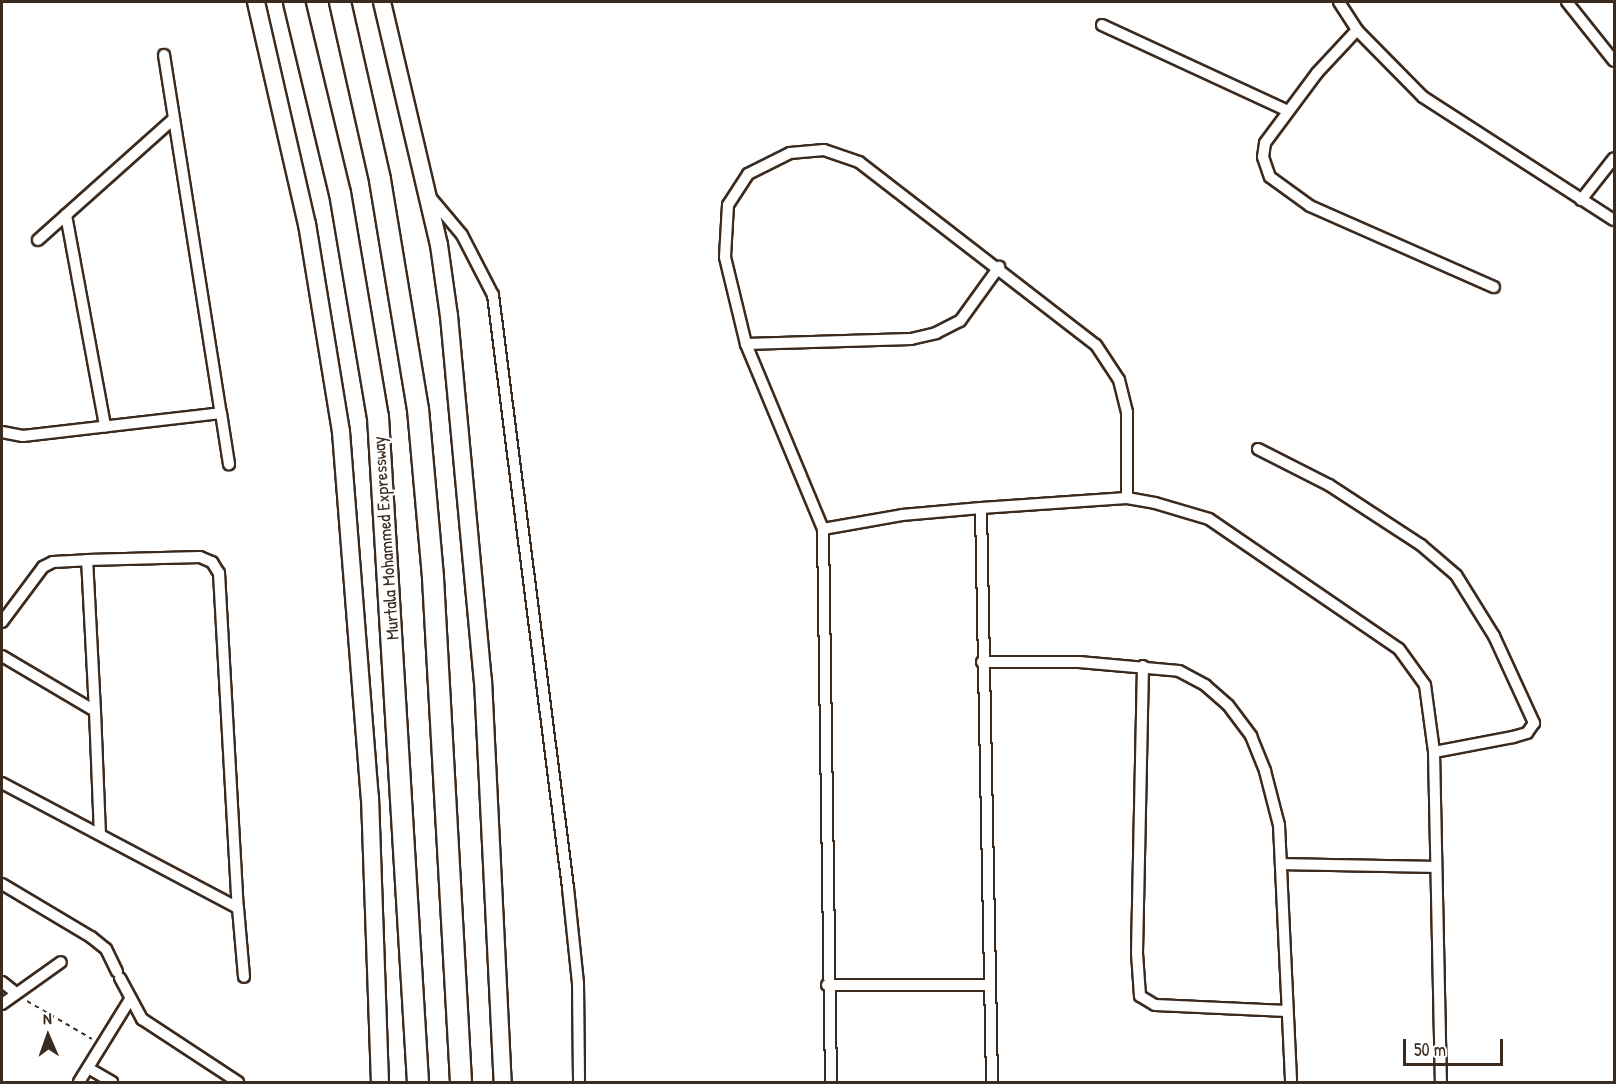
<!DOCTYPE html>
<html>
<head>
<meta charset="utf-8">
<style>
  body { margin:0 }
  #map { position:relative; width:1616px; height:1084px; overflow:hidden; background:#fff; font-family:"Patrick Hand",sans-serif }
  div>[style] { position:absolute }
  .path>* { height:2px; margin-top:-1px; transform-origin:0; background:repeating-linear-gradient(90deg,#3b2a1e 0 4.5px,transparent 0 9px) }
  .roads { filter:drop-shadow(2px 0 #3b2a1e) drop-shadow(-2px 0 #3b2a1e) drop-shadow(0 2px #3b2a1e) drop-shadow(0 -2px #3b2a1e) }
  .street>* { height:10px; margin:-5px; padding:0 5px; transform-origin:5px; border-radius:5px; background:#fff }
  .primary>* { height:16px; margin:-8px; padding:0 8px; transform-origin:8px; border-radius:8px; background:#fff }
  .highway>* { height:20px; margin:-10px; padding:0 10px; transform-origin:10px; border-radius:10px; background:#fff }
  span { translate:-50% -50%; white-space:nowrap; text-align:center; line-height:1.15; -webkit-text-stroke:4.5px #fff; paint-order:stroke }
  .street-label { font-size:18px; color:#3b2a1e }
  .frame { position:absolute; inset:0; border:3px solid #3b2a1e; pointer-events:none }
  .north { position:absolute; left:18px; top:1006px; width:60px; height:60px; -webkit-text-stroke:4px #fff; paint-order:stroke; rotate:358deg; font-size:16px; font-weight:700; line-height:24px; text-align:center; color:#3b2a1e }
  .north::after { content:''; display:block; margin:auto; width:21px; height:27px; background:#3b2a1e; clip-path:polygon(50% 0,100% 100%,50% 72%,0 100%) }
  .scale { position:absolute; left:1403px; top:1039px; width:100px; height:27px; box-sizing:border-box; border:3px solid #3b2a1e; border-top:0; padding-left:8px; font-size:18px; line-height:21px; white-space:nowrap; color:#3b2a1e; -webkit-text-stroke:4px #fff; paint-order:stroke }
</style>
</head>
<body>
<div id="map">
  <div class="path">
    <div style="left:27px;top:1001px;width:75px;rotate:30.3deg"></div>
  </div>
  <div class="roads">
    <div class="street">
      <div style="left:1339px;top:2px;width:33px;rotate:57deg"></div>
      <div style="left:1357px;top:30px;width:94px;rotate:45.4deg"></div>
      <div style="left:1423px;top:97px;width:227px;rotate:32.8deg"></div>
      <div style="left:1567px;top:2px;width:75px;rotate:51.5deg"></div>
      <div style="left:1102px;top:25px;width:205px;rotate:24.8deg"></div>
      <div style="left:1357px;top:30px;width:59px;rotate:132.9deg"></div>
      <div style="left:1317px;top:73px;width:87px;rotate:126.6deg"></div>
      <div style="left:1265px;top:143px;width:14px;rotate:98deg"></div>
      <div style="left:1263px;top:157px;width:21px;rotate:71deg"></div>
      <div style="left:1270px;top:177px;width:49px;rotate:35.9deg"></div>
      <div style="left:1310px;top:206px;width:201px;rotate:23.8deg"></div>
      <div style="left:164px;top:55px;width:363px;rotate:81deg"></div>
      <div style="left:431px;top:198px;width:48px;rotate:50deg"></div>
      <div style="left:462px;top:235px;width:68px;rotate:62.7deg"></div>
      <div style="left:493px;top:295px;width:598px;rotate:82.79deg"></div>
      <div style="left:568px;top:888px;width:96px;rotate:84deg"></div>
      <div style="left:578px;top:983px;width:99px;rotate:89.4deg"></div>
      <div style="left:1581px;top:200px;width:53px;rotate:-51.8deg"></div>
      <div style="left:66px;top:215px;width:215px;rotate:79.5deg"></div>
      <div style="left:38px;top:240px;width:180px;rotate:-41.8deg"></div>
      <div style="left:746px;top:344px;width:165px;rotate:-1.7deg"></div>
      <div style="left:911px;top:339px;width:26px;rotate:-13deg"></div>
      <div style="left:936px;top:333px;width:27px;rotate:-27deg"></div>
      <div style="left:960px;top:321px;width:67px;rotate:-54.2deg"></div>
      <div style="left:2px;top:432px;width:21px;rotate:11deg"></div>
      <div style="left:23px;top:436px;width:199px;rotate:-6.6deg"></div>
      <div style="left:221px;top:413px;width:52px;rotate:81.1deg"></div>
      <div style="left:1258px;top:449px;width:80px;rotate:26.9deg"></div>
      <div style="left:1329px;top:485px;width:110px;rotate:33.1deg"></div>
      <div style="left:1421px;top:545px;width:46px;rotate:40.6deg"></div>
      <div style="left:1456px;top:575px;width:72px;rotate:58.1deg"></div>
      <div style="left:1494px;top:636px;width:96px;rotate:65.3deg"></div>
      <div style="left:1534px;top:723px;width:12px;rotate:125deg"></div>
      <div style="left:1527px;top:733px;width:15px;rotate:164deg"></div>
      <div style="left:1513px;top:737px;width:80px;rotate:169.2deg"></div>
      <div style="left:981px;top:508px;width:574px;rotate:88.9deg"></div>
      <div style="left:823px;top:529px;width:80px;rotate:-10deg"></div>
      <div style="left:902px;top:515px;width:79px;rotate:-5.1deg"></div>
      <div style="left:981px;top:508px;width:146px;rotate:-3.9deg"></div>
      <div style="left:1127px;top:498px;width:28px;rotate:10deg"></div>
      <div style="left:1155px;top:503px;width:56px;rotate:16.5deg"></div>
      <div style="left:1209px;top:519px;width:230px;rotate:34.4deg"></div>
      <div style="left:1399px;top:649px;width:44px;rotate:54.2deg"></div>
      <div style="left:1425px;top:685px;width:68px;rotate:82.3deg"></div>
      <div style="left:1434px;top:752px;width:330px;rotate:88.8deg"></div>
      <div style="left:2px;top:622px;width:69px;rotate:-53.3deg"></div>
      <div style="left:43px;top:567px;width:11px;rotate:-27deg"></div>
      <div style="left:53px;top:562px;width:34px;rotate:-3deg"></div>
      <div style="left:2px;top:656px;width:108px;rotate:30.6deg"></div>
      <div style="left:95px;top:711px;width:151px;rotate:-93deg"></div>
      <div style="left:87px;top:560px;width:113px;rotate:-1.5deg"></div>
      <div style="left:200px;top:557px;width:13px;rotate:23deg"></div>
      <div style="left:212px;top:562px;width:13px;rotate:58deg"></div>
      <div style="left:219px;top:573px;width:336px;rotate:86.8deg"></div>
      <div style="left:238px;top:908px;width:267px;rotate:-152.1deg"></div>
      <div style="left:982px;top:662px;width:97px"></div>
      <div style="left:1079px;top:662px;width:100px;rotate:5.1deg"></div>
      <div style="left:1179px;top:671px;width:30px;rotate:28deg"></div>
      <div style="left:1205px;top:685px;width:30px;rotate:41deg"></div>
      <div style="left:1228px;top:705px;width:39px;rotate:53deg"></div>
      <div style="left:1251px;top:736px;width:38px;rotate:68deg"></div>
      <div style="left:1265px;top:771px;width:56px;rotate:75.5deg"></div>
      <div style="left:1279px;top:825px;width:257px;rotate:87.3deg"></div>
      <div style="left:1143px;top:666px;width:287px;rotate:91.2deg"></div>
      <div style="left:1137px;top:953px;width:43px;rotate:86deg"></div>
      <div style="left:1140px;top:996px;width:17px;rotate:31deg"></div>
      <div style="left:1155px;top:1005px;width:132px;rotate:2.6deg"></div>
      <div style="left:95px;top:711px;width:122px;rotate:87.7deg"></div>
      <div style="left:1282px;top:864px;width:152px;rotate:1.1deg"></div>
      <div style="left:2px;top:884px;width:104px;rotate:30.8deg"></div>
      <div style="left:91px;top:937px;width:19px;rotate:39deg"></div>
      <div style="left:106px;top:949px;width:25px;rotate:64deg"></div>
      <div style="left:238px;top:908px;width:69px;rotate:85deg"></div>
      <div style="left:120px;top:978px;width:47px;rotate:61.8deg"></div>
      <div style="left:142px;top:1019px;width:115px;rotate:33.3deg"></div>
      <div style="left:2px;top:982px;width:18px;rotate:38deg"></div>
      <div style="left:827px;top:985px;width:161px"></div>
      <div style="left:2px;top:1004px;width:72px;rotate:-35.4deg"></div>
      <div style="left:88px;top:1068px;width:28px;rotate:30deg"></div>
      <div style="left:79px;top:1082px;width:95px;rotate:-58.3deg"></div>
      <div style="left:831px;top:1082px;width:553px;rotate:-90.83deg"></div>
      <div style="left:823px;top:529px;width:200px;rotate:-112.6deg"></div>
      <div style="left:746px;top:344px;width:89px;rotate:-103.6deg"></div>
      <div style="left:725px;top:257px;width:52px;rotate:-86.7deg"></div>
      <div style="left:728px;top:205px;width:37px;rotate:-57deg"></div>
      <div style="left:748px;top:174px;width:47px;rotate:-26.6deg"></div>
      <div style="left:790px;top:153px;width:34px;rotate:-5deg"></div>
      <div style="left:824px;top:150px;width:37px;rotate:19deg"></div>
      <div style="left:859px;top:162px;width:299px;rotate:37.7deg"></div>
      <div style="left:1096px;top:345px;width:42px;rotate:56.7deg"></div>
      <div style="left:1119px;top:380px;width:33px;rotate:76deg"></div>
      <div style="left:1127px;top:412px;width:86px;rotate:90deg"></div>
    </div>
    <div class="primary">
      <div style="left:256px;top:2px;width:228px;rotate:77.1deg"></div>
      <div style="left:307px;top:224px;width:211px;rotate:80.7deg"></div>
      <div style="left:341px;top:432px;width:366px;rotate:85.5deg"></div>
      <div style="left:370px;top:797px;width:285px;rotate:88deg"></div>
      <div style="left:382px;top:2px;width:250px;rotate:76.8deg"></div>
      <div style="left:439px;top:245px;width:72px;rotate:82deg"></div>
      <div style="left:449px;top:316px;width:366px;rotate:84.7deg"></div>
      <div style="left:483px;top:680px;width:402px;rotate:87.2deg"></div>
    </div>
    <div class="highway">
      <div style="left:294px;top:2px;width:196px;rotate:76.5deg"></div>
      <div style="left:340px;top:193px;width:227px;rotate:80.4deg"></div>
      <div style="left:378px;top:417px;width:666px;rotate:86.56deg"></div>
      <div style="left:340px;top:2px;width:182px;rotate:77.3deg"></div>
      <div style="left:380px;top:180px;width:232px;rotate:80.6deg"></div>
      <div style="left:418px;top:409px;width:170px;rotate:84.9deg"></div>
      <div style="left:433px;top:578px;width:505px;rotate:86.82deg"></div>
    </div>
  </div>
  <div class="street-label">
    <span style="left:386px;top:538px;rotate:-94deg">Murtala Mohammed Expressway</span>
  </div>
  <div class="frame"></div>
  <div class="north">N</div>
  <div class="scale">50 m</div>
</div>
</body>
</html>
